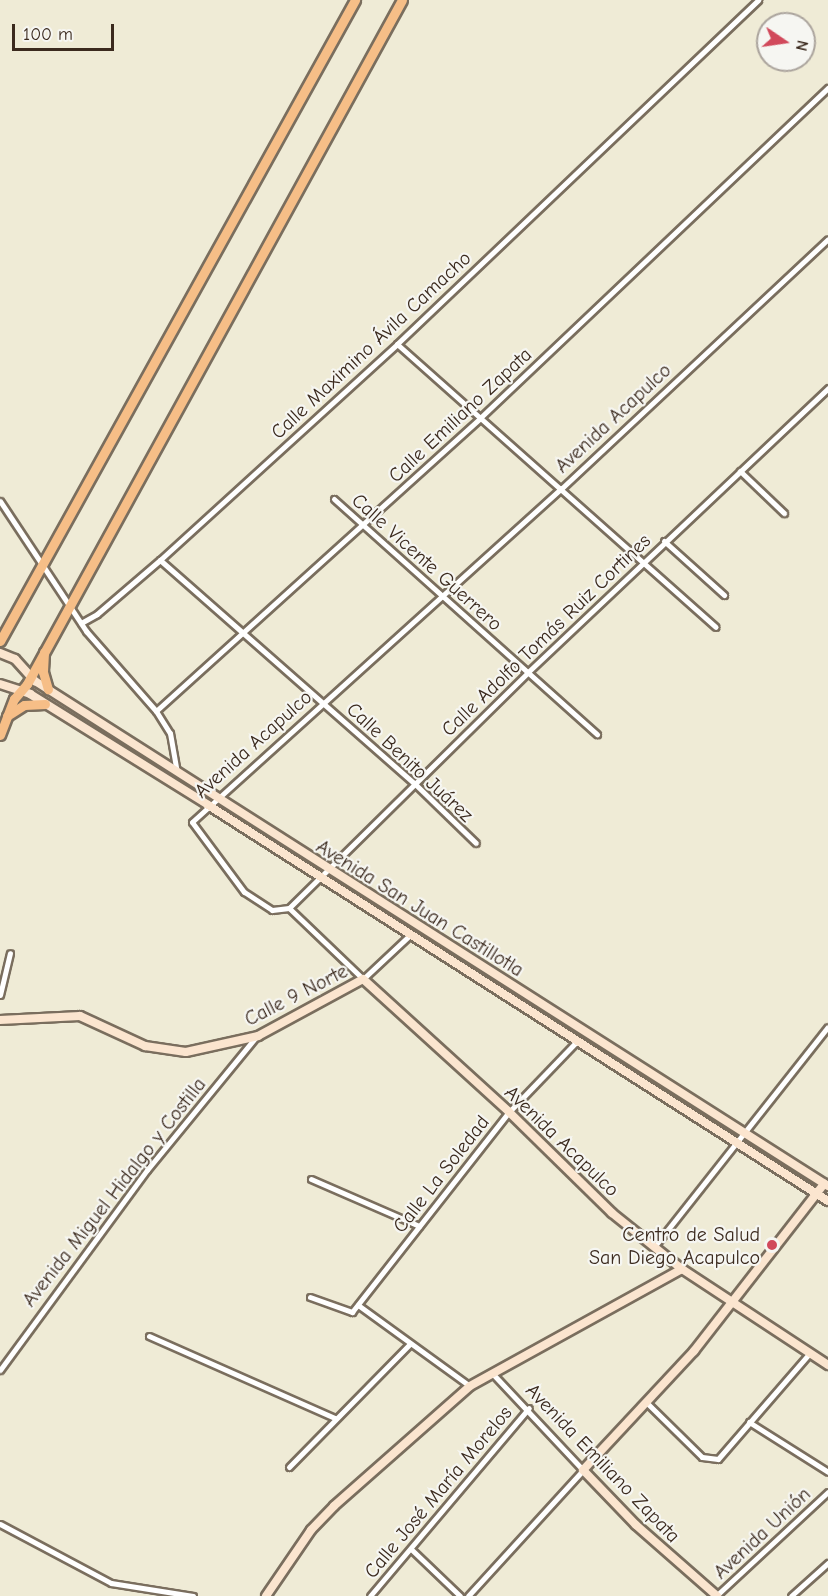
<!DOCTYPE html>
<html>
<head>
<meta charset="utf-8">
<style>
  body { margin:0 }
  #map { position:relative; width:828px; height:1596px; overflow:hidden; background:#efebd6; font-family:"Comic Neue",sans-serif }
  div>[style] { position:absolute }
  .roads { filter:drop-shadow(2px 0 #7a6e5e) drop-shadow(-2px 0 #7a6e5e) drop-shadow(0 2px #7a6e5e) drop-shadow(0 -2px #7a6e5e) }
  .street>* { height:5px; margin:-2.5px; padding:0 2.5px; transform-origin:2.5px; border-radius:2.5px; background:#fff }
  .secondary>* { height:8px; margin:-4px; padding:0 4px; transform-origin:4px; border-radius:4px; background:#fbe5cf }
  .highway>* { height:9px; margin:-4.5px; padding:0 4.5px; transform-origin:4.5px; border-radius:4.5px; background:#f6be87 }
  .dots>* { width:16px; height:16px; translate:-50% -50%; box-sizing:border-box; border:3px solid #f6f6f2; border-radius:50% }
  span { translate:-50% -50%; white-space:nowrap; text-align:center; line-height:1.15; -webkit-text-stroke:4.5px #f6f6f2; paint-order:stroke }
  .street-label { font-size:20px; color:#3b2a1e }
  .poi-label { font-size:20px; color:#3b2a1e }
  .right { translate:-100% -50%; text-align:right }
  .north { position:absolute; left:756px; top:12px; width:60px; height:60px; box-sizing:border-box; background:#f6f6f2; border:2px solid #aba49d; border-radius:50%; rotate:103deg; font-size:16px; font-weight:700; line-height:24px; text-align:center; color:#3b2a1e }
  .north::after { content:''; display:block; margin:auto; width:21px; height:27px; background:#d1495b; clip-path:polygon(50% 0,100% 100%,50% 72%,0 100%) }
  .scale { position:absolute; left:12px; top:24px; width:102px; height:27px; box-sizing:border-box; border:3px solid #3b2a1e; border-top:0; padding-left:8px; font-size:18px; line-height:21px; white-space:nowrap; color:#3b2a1e; -webkit-text-stroke:4px #f6f6f2; paint-order:stroke }
</style>
</head>
<body>
<div id="map">
  <div class="roads">
    <div class="street">
      <div style="left:397px;top:344px;width:426px;rotate:41.6deg"></div>
      <div style="left:740px;top:471px;width:61px;rotate:43.7deg"></div>
      <div style="left:334px;top:499px;width:353px;rotate:41.8deg"></div>
      <div style="left:0;top:501px;width:156px;rotate:56.5deg"></div>
      <div style="left:86px;top:631px;width:106px;rotate:48.8deg"></div>
      <div style="left:156px;top:711px;width:26px;rotate:58deg"></div>
      <div style="left:170px;top:733px;width:39px;rotate:80deg"></div>
      <div style="left:664px;top:541px;width:81px;rotate:42deg"></div>
      <div style="left:160px;top:560px;width:338px;rotate:41.3deg"></div>
      <div style="left:414px;top:783px;width:86px;rotate:44.1deg"></div>
      <div style="left:81px;top:623px;width:18px;rotate:-29deg"></div>
      <div style="left:97px;top:614px;width:83px;rotate:-40.6deg"></div>
      <div style="left:160px;top:560px;width:321px;rotate:-42.3deg"></div>
      <div style="left:397px;top:344px;width:499px;rotate:-43.6deg"></div>
      <div style="left:156px;top:711px;width:437px;rotate:-42.1deg"></div>
      <div style="left:480px;top:418px;width:480px;rotate:-43.5deg"></div>
      <div style="left:289px;top:908px;width:17px;rotate:173deg"></div>
      <div style="left:272px;top:910px;width:33px;rotate:-147deg"></div>
      <div style="left:244px;top:892px;width:87px;rotate:-126.6deg"></div>
      <div style="left:192px;top:822px;width:498px;rotate:-42.1deg"></div>
      <div style="left:562px;top:488px;width:364px;rotate:-43.1deg"></div>
      <div style="left:289px;top:908px;width:334px;rotate:-44.6deg"></div>
      <div style="left:527px;top:673px;width:415px;rotate:-43.4deg"></div>
      <div style="left:289px;top:908px;width:103px;rotate:43.8deg"></div>
      <div style="left:363px;top:979px;width:66px;rotate:-43.2deg"></div>
      <div style="left:0;top:995px;width:43px;rotate:-76.6deg"></div>
      <div style="left:311px;top:1179px;width:118px;rotate:23.5deg"></div>
      <div style="left:654px;top:1247px;width:280px;rotate:-51.7deg"></div>
      <div style="left:310px;top:1297px;width:45px;rotate:19.7deg"></div>
      <div style="left:352px;top:1312px;width:254px;rotate:-51.9deg"></div>
      <div style="left:509px;top:1112px;width:98px;rotate:-46.2deg"></div>
      <div style="left:358px;top:1305px;width:138px;rotate:35.9deg"></div>
      <div style="left:149px;top:1336px;width:203px;rotate:23.8deg"></div>
      <div style="left:0;top:1370px;width:248px;rotate:-53.7deg"></div>
      <div style="left:147px;top:1170px;width:172px;rotate:-50.7deg"></div>
      <div style="left:647px;top:1403px;width:77px;rotate:44.5deg"></div>
      <div style="left:702px;top:1457px;width:16px;rotate:7deg"></div>
      <div style="left:718px;top:1459px;width:139px;rotate:-49.1deg"></div>
      <div style="left:749px;top:1422px;width:93px;rotate:32.3deg"></div>
      <div style="left:289px;top:1467px;width:173px;rotate:-45.5deg"></div>
      <div style="left:0;top:1524px;width:126px;rotate:28deg"></div>
      <div style="left:111px;top:1583px;width:83px;rotate:9deg"></div>
      <div style="left:411px;top:1549px;width:68px;rotate:43.8deg"></div>
      <div style="left:717px;top:1595px;width:151px;rotate:-42.9deg"></div>
      <div style="left:370px;top:1596px;width:246px;rotate:-49.8deg"></div>
      <div style="left:468px;top:1596px;width:171px;rotate:-47.6deg"></div>
      <div style="left:583px;top:1470px;width:132px;rotate:-133.2deg"></div>
      <div style="left:791px;top:1596px;width:50px;rotate:-41.7deg"></div>
    </div>
    <div class="secondary">
      <div style="left:0;top:653px;width:16px;rotate:22deg"></div>
      <div style="left:15px;top:659px;width:30px;rotate:48deg"></div>
      <div style="left:35px;top:681px;width:940px;rotate:32.49deg"></div>
      <div style="left:0;top:684px;width:32px;rotate:18deg"></div>
      <div style="left:30px;top:694px;width:210px;rotate:31.9deg"></div>
      <div style="left:208px;top:805px;width:736px;rotate:32.57deg"></div>
      <div style="left:0;top:1020px;width:80px;rotate:-2.9deg"></div>
      <div style="left:80px;top:1016px;width:72px;rotate:24.8deg"></div>
      <div style="left:145px;top:1046px;width:41px;rotate:8.3deg"></div>
      <div style="left:186px;top:1052px;width:74px;rotate:-12.5deg"></div>
      <div style="left:258px;top:1036px;width:119px;rotate:-28.5deg"></div>
      <div style="left:363px;top:979px;width:197px;rotate:42.3deg"></div>
      <div style="left:509px;top:1112px;width:144px;rotate:44.4deg"></div>
      <div style="left:612px;top:1213px;width:90px;rotate:38.7deg"></div>
      <div style="left:682px;top:1269px;width:175px;rotate:33.3deg"></div>
      <div style="left:266px;top:1596px;width:80px;rotate:-55.7deg"></div>
      <div style="left:311px;top:1530px;width:33px;rotate:-46deg"></div>
      <div style="left:334px;top:1506px;width:181px;rotate:-41.4deg"></div>
      <div style="left:470px;top:1386px;width:242px;rotate:-28.9deg"></div>
      <div style="left:717px;top:1596px;width:108px;rotate:-138.8deg"></div>
      <div style="left:636px;top:1525px;width:76px;rotate:-133.9deg"></div>
      <div style="left:583px;top:1470px;width:163px;rotate:-47deg"></div>
      <div style="left:694px;top:1351px;width:212px;rotate:-52.1deg"></div>
    </div>
    <div class="highway">
      <div style="left:0;top:641px;width:733px;rotate:-61.02deg"></div>
      <div style="left:44px;top:652px;width:20px;rotate:93deg"></div>
      <div style="left:43px;top:672px;width:18px;rotate:74deg"></div>
      <div style="left:7px;top:716px;width:20px;rotate:-33deg"></div>
      <div style="left:24px;top:705px;width:21px;rotate:-3deg"></div>
      <div style="left:0;top:735px;width:39px;rotate:-69deg"></div>
      <div style="left:14px;top:699px;width:20px;rotate:-49deg"></div>
      <div style="left:27px;top:684px;width:780px;rotate:-61.27deg"></div>
    </div>
  </div>
  <div class="dots">
    <div style="left:772px;top:1245px;background:#d1495b"></div>
  </div>
  <div class="street-label">
    <span style="left:371px;top:345px;rotate:-43deg">Calle Maximino Ávila Camacho</span>
    <span style="left:460px;top:415px;rotate:-43deg">Calle Emiliano Zapata</span>
    <span style="left:613px;top:418px;rotate:-43deg">Avenida Acapulco</span>
    <span style="left:427px;top:562px;rotate:42deg">Calle Vicente Guerrero</span>
    <span style="left:546px;top:635px;rotate:-44deg">Calle Adolfo Tomás Ruiz Cortines</span>
    <span style="left:253px;top:744px;rotate:-42deg">Avenida Acapulco</span>
    <span style="left:410px;top:762px;rotate:43deg">Calle Benito Juárez</span>
    <span style="left:420px;top:908px;rotate:32deg">Avenida San Juan Castillotla</span>
    <span style="left:296px;top:995px;rotate:-27deg">Calle 9 Norte</span>
    <span style="left:562px;top:1141px;rotate:44deg">Avenida Acapulco</span>
    <span style="left:441px;top:1174px;rotate:-52deg">Calle La Soledad</span>
    <span style="left:114px;top:1192px;rotate:-52deg">Avenida Miguel Hidalgo y Costilla</span>
    <span style="left:603px;top:1463px;rotate:46deg">Avenida Emiliano Zapata</span>
    <span style="left:438px;top:1492px;rotate:-50deg">Calle José María Morelos</span>
    <span style="left:762px;top:1533px;rotate:-43deg">Avenida Unión</span>
  </div>
  <div class="poi-label">
    <span class="right" style="left:760px;top:1246px">Centro de Salud<br>San Diego Acapulco</span>
  </div>
  <div class="north">N</div>
  <div class="scale">100 m</div>
</div>
</body>
</html>
